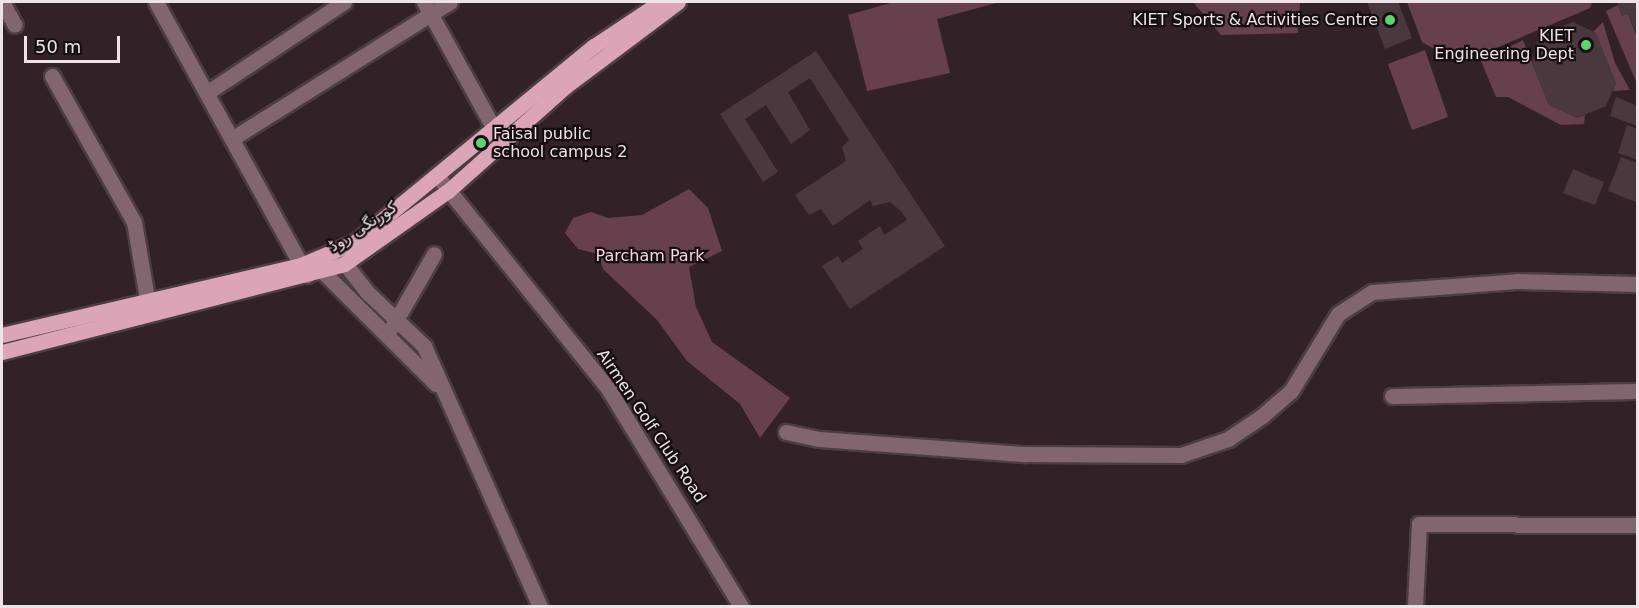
<!DOCTYPE html>
<html>
<head>
<meta charset="utf-8">
<style>
  body { margin:0 }
  #map { position:relative; width:1639px; height:608px; overflow:hidden; background:#322228; font-family:"DejaVu Sans",Cairo,sans-serif }
  div>[style] { position:absolute }
  .green>* { inset:0; background:#67404e }
  .building>* { inset:0; background:#4a383e }
  .roads { filter:drop-shadow(2px 0 #4c3d43) drop-shadow(-2px 0 #4c3d43) drop-shadow(0 2px #4c3d43) drop-shadow(0 -2px #4c3d43) }
  .minor>* { height:15px; margin:-7.5px; padding:0 7.5px; transform-origin:7.5px; border-radius:7.5px; background:#81666f }
  .major>* { height:15px; margin:-7.5px; padding:0 7.5px; transform-origin:7.5px; border-radius:7.5px; background:#dba4b7 }
  .dots>* { width:16px; height:16px; translate:-50% -50%; box-sizing:border-box; border:3px solid #150e11; border-radius:50% }
  span { translate:-50% -50%; white-space:nowrap; text-align:center; line-height:1.15; -webkit-text-stroke:4.5px #150e11; paint-order:stroke }
  .poi-label { font-size:16px; color:#eee3e7 }
  .right { translate:-100% -50%; text-align:right }
  .left { translate:0 -50%; text-align:left }
  .street-label { font-size:16px; color:#eee3e7 }
  .park-label { font-size:16px; color:#fad5e1 }
  .frame { position:absolute; inset:0; border:3px solid #eee3e7; pointer-events:none }
  .scale { position:absolute; left:24px; top:36px; width:96px; height:27px; box-sizing:border-box; border:3px solid #eee3e7; border-top:0; padding-left:8px; font-size:18px; line-height:21px; white-space:nowrap; color:#eee3e7; -webkit-text-stroke:4px #150e11; paint-order:stroke }
</style>
</head>
<body>
<div id="map">
  <div class="green">
    <div style="clip-path:polygon(894px 2px,1000px 2px,937px 19px,950px 73px,867px 91px,848px 15px)"></div>
    <div style="clip-path:polygon(1193px 2px,1300px 2px,1298px 33px,1221px 35px)"></div>
    <div style="clip-path:polygon(1407px 2px,1592px 2px,1590px 8px,1482px 54px,1453px 60px,1422px 42px)"></div>
    <div style="clip-path:polygon(1618px 5px,1622px 16px,1628px 14px,1637px 37px,1637px 84px,1606px 11px)"></div>
    <div style="clip-path:polygon(1603px 22px,1615px 63px,1630px 90px,1613px 91px,1616px 83px,1593px 32px)"></div>
    <div style="clip-path:polygon(1523px 40px,1549px 105px,1577px 118px,1585px 115px,1584px 124px,1561px 125px,1508px 97px,1496px 97px,1481px 61px)"></div>
    <div style="clip-path:polygon(1425px 50px,1448px 117px,1412px 130px,1388px 64px)"></div>
    <div style="clip-path:polygon(689px 189px,708px 208px,722px 251px,689px 267px,696px 307px,712px 342px,790px 398px,760px 438px,740px 404px,687px 361px,657px 320px,603px 269px,598px 254px,578px 249px,565px 233px,573px 218px,591px 212px,608px 218px,642px 215px)"></div>
  </div>
  <div class="building">
    <div style="clip-path:polygon(1367px 2px,1398px 2px,1412px 38px,1385px 49px)"></div>
    <div style="clip-path:polygon(1617px 2px,1638px 2px,1638px 37px,1628px 14px,1622px 16px)"></div>
    <div style="clip-path:polygon(1573px 22px,1596px 33px,1616px 83px,1606px 106px,1577px 118px,1549px 105px,1532px 64px,1539px 35px)"></div>
    <div style="clip-path:polygon(816px 51px,945px 246px,850px 309px,822px 266px,838px 256px,842px 263px,863px 249px,858px 241px,880px 226px,884px 235px,907px 220px,901px 211px,890px 202px,873px 206px,870px 200px,833px 226px,821px 209px,809px 215px,795px 195px,846px 161px,842px 147px,849px 140px,810px 78px,788px 92px,810px 130px,791px 144px,766px 105px,745px 119px,778px 172px,763px 182px,720px 114px)"></div>
    <div style="clip-path:polygon(1616px 97px,1638px 106px,1638px 126px,1610px 116px)"></div>
    <div style="clip-path:polygon(1627px 125px,1638px 129px,1638px 160px,1618px 153px)"></div>
    <div style="clip-path:polygon(1621px 157px,1638px 163px,1638px 203px,1608px 191px)"></div>
    <div style="clip-path:polygon(1573px 169px,1604px 182px,1595px 205px,1563px 193px)"></div>
  </div>
  <div class="roads">
    <div class="minor">
      <div style="left:2px;top:2px;width:26px;rotate:61deg"></div>
      <div style="left:156px;top:2px;width:312px;rotate:61.1deg"></div>
      <div style="left:424px;top:2px;width:145px;rotate:61.1deg"></div>
      <div style="left:52px;top:76px;width:167px;rotate:60.7deg"></div>
      <div style="left:134px;top:222px;width:77px;rotate:80.3deg"></div>
      <div style="left:208px;top:92px;width:163px;rotate:-33.5deg"></div>
      <div style="left:233px;top:138px;width:256px;rotate:-32.1deg"></div>
      <div style="left:438px;top:177px;width:273px;rotate:51.2deg"></div>
      <div style="left:609px;top:390px;width:253px;rotate:58.6deg"></div>
      <div style="left:338px;top:255px;width:47px;rotate:51.9deg"></div>
      <div style="left:367px;top:292px;width:79px;rotate:43.5deg"></div>
      <div style="left:424px;top:346px;width:285px;rotate:66deg"></div>
      <div style="left:313px;top:262px;width:173px;rotate:44.8deg"></div>
      <div style="left:392px;top:327px;width:84px;rotate:-60.1deg"></div>
      <div style="left:1392px;top:396px;width:246px;rotate:-1.2deg"></div>
      <div style="left:786px;top:432px;width:34px;rotate:12deg"></div>
      <div style="left:819px;top:439px;width:207px;rotate:4.2deg"></div>
      <div style="left:1025px;top:454px;width:156px;rotate:0.4deg"></div>
      <div style="left:1181px;top:455px;width:50px;rotate:-18.8deg"></div>
      <div style="left:1228px;top:439px;width:41px;rotate:-34.1deg"></div>
      <div style="left:1262px;top:416px;width:38px;rotate:-41deg"></div>
      <div style="left:1291px;top:391px;width:90px;rotate:-58.6deg"></div>
      <div style="left:1338px;top:314px;width:40px;rotate:-32.9deg"></div>
      <div style="left:1372px;top:292px;width:145px;rotate:-4.3deg"></div>
      <div style="left:1517px;top:281px;width:121px;rotate:1.4deg"></div>
      <div style="left:1415px;top:606px;width:82px;rotate:-87.2deg"></div>
      <div style="left:1419px;top:524px;width:219px;rotate:0.3deg"></div>
    </div>
    <div class="major">
      <div style="left:2px;top:335px;width:307px;rotate:-13.2deg"></div>
      <div style="left:301px;top:265px;width:59px;rotate:-23.1deg"></div>
      <div style="left:355px;top:242px;width:309px;rotate:-39.4deg"></div>
      <div style="left:594px;top:46px;width:79px;rotate:-33.7deg"></div>
      <div style="left:2px;top:352px;width:353px;rotate:-14.4deg"></div>
      <div style="left:344px;top:264px;width:127px;rotate:-35.1deg"></div>
      <div style="left:448px;top:191px;width:158px;rotate:-41.7deg"></div>
      <div style="left:566px;top:86px;width:140px;rotate:-36.9deg"></div>
    </div>
  </div>
  <div class="dots">
    <div style="left:1390px;top:20px;background:#5cd56d"></div>
    <div style="left:1586px;top:45px;background:#5cd56d"></div>
    <div style="left:481px;top:143px;background:#5cd56d"></div>
  </div>
  <div class="poi-label">
    <span class="right" style="left:1378px;top:20px">KIET Sports &amp; Activities Centre</span>
    <span class="right" style="left:1574px;top:45px">KIET<br>Engineering Dept</span>
    <span class="left" style="left:493px;top:143px">Faisal public<br>school campus 2</span>
  </div>
  <div class="street-label">
    <span style="left:363px;top:227px;rotate:-33deg">کورنگی روڈ</span>
    <span style="left:651px;top:426px;rotate:56deg">Airmen Golf Club Road</span>
  </div>
  <div class="park-label">
    <span style="left:650px;top:256px">Parcham Park</span>
  </div>
  <div class="frame"></div>
  <div class="scale">50 m</div>
</div>
</body>
</html>
